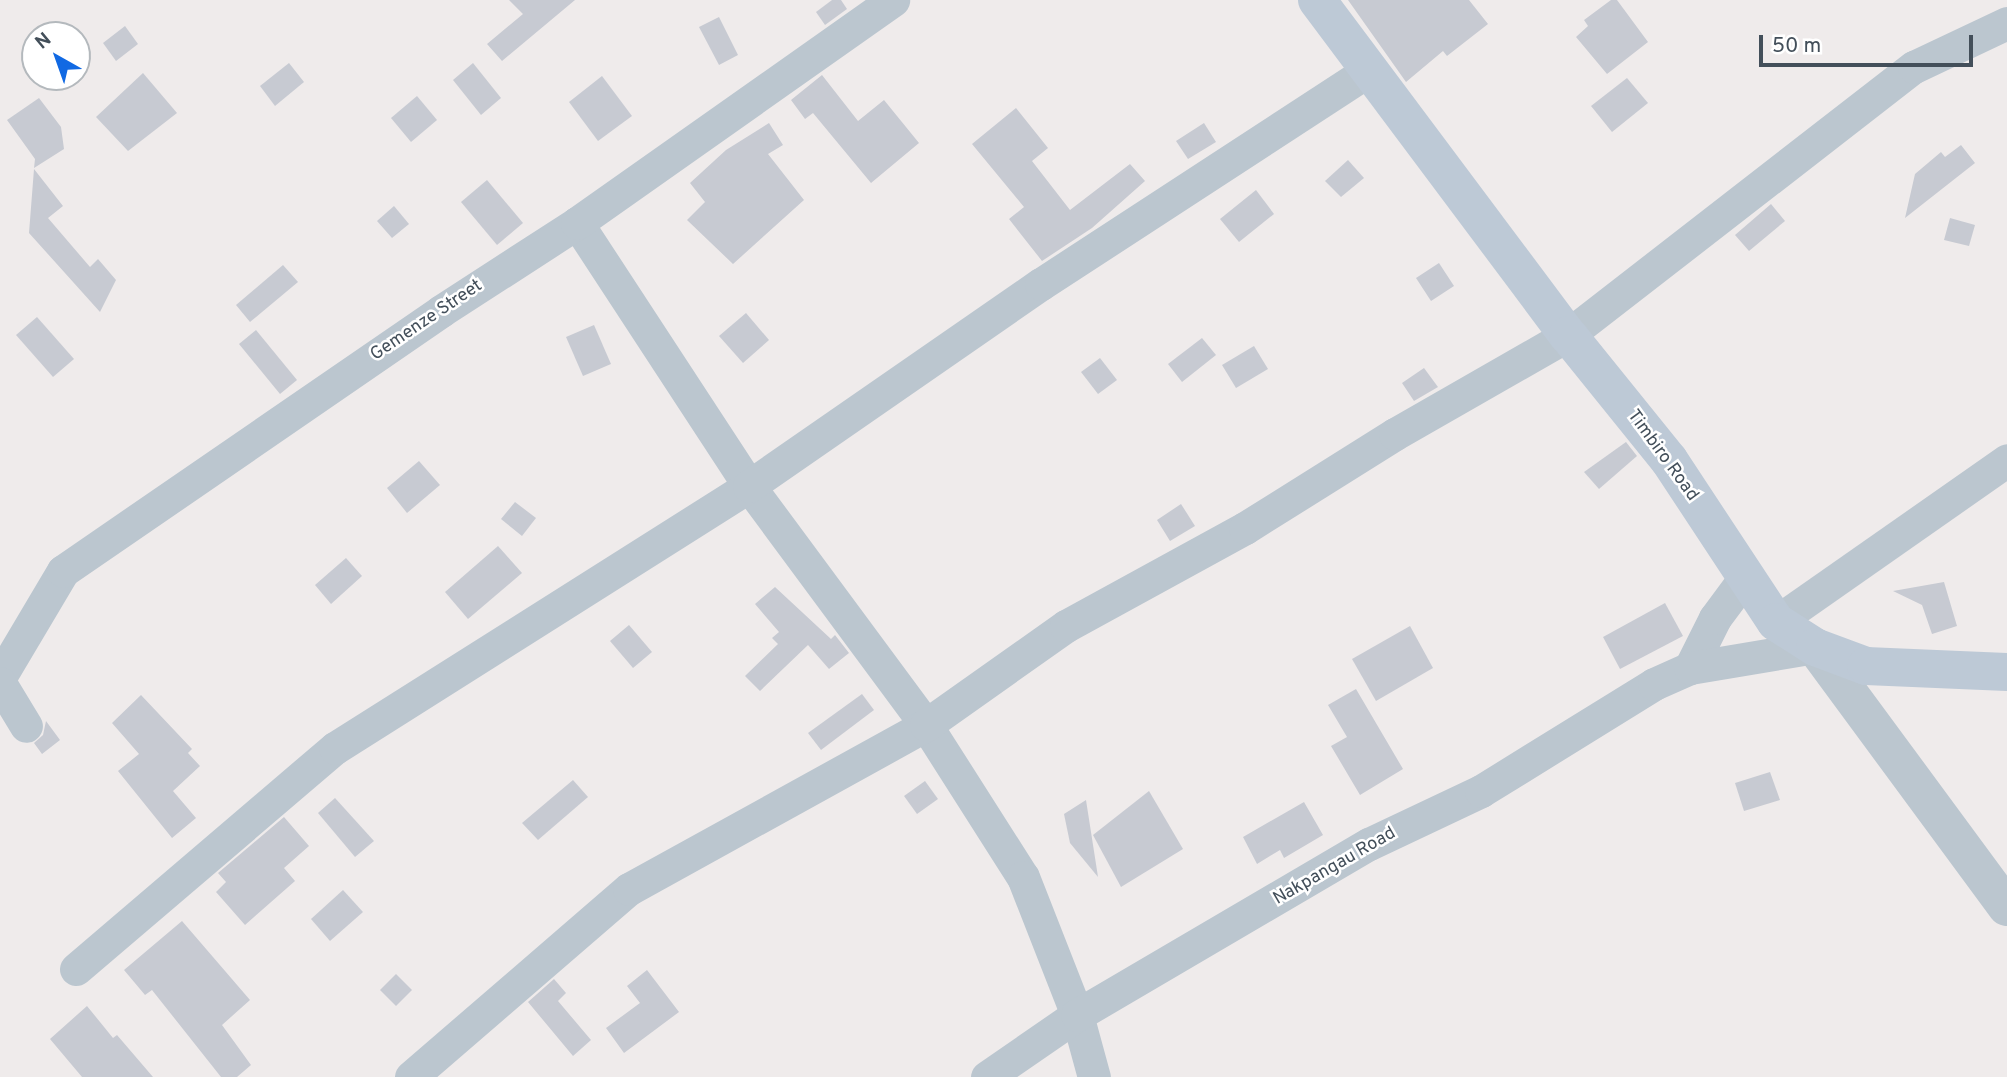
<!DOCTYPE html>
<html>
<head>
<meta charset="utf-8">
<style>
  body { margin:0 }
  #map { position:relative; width:2007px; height:1077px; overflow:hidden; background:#efebeb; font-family:Overpass,sans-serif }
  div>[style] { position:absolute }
  .building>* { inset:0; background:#c7cad2 }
  .minor>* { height:33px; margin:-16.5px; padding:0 16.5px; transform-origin:16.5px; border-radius:16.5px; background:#bbc6cf }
  .tertiary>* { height:38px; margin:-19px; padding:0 19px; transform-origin:19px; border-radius:19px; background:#bbc6cf }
  .secondary>* { height:38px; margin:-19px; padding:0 19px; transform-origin:19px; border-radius:19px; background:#bdc9d6 }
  span { translate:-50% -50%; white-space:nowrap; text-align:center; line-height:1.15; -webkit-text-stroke:5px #fff; paint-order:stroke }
  .street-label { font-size:18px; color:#434f5a }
  .north { position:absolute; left:21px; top:21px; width:70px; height:70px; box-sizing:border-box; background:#fff; border:2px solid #b4b9bd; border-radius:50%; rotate:320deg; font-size:19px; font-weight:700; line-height:28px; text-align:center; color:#434f5a }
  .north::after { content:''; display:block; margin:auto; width:24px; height:32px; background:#1169e3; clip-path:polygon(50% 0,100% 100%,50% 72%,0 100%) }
  .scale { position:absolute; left:1759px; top:35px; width:214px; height:32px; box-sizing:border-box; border:4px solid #434f5a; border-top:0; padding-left:9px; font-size:21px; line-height:24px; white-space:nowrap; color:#434f5a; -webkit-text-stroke:5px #fff; paint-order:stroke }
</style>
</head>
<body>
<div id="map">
  <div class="building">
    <div style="clip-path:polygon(509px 0,575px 0,502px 61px,487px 44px,523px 14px)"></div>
    <div style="clip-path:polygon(832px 0,841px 0,847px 9px,825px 25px,816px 12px)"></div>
    <div style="clip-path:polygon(1348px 0,1469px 0,1488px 24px,1447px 56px,1443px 51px,1406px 82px)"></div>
    <div style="clip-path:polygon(1611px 0,1617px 0,1648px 42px,1607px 74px,1576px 37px,1588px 26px,1584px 20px)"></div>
    <div style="clip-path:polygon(719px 17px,738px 55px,719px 65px,699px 27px)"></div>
    <div style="clip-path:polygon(125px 26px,138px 44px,116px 61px,103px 43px)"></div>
    <div style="clip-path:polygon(289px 63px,304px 82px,275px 106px,260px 86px)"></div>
    <div style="clip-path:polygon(473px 63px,501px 98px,481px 115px,453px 80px)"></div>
    <div style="clip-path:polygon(143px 73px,177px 113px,128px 151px,96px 117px)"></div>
    <div style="clip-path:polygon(822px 75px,858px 121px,884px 100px,919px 143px,871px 183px,813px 113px,805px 119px,791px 100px)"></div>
    <div style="clip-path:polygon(602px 76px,632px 116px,598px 141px,569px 102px)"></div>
    <div style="clip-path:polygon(1627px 78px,1648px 103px,1612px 132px,1591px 106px)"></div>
    <div style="clip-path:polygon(417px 96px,437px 120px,411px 142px,391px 118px)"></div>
    <div style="clip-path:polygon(39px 98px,61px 127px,64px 149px,34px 168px,35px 159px,7px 120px)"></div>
    <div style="clip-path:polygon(1016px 108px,1048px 148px,1032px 161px,1070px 210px,1130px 164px,1145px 181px,1092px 228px,1042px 261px,1009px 219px,1024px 207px,972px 144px)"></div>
    <div style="clip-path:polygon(769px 123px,783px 145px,768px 154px,804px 200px,733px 264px,687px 220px,705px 202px,690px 183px,726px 150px)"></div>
    <div style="clip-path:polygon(1204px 123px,1216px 142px,1188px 159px,1176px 141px)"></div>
    <div style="clip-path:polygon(1961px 145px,1975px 163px,1905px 218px,1915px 174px,1941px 152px,1945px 157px)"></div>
    <div style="clip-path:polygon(1348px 160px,1364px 178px,1341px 197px,1325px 181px)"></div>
    <div style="clip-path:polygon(34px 169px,63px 206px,48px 218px,90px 267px,98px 259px,116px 280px,100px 312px,29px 233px)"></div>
    <div style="clip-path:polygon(487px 180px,523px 223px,497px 245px,461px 202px)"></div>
    <div style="clip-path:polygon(1256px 190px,1274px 214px,1239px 242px,1220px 219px)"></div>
    <div style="clip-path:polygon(1771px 204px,1785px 221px,1749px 251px,1735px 235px)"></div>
    <div style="clip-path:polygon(394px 206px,409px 224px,392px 238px,377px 221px)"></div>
    <div style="clip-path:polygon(1950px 218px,1975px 225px,1969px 246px,1944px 240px)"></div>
    <div style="clip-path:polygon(1439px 263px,1454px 286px,1431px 301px,1416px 278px)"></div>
    <div style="clip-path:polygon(283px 265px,298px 282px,250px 322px,236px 305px)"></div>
    <div style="clip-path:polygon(746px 313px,769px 340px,743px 363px,719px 336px)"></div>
    <div style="clip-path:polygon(37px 317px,74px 359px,53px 377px,16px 335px)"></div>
    <div style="clip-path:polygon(594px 325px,611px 364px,583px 376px,566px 337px)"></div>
    <div style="clip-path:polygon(256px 330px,297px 380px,280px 394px,239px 344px)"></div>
    <div style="clip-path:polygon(1202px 338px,1216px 355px,1182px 382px,1168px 364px)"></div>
    <div style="clip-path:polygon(1254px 346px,1268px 369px,1236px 388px,1222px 365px)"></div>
    <div style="clip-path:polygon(1100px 358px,1117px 380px,1098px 394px,1081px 372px)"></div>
    <div style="clip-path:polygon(1424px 368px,1438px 387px,1414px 401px,1402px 383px)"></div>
    <div style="clip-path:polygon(1626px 442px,1637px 456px,1599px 489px,1584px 472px)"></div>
    <div style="clip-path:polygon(419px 461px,440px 485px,407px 513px,387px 488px)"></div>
    <div style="clip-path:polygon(515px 502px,536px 518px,522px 536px,501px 519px)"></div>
    <div style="clip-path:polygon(1181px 504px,1195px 526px,1170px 541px,1157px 520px)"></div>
    <div style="clip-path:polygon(498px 546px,522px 573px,468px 619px,445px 592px)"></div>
    <div style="clip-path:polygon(346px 558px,362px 576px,331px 604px,315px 585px)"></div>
    <div style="clip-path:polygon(1944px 582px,1957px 626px,1932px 634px,1922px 605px,1893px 591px)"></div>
    <div style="clip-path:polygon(775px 587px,831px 639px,835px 635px,849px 653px,829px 669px,808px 645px,760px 691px,745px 676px,778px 644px,772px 638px,779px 632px,755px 604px)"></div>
    <div style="clip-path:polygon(1665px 603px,1683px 636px,1620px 669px,1603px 637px)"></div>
    <div style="clip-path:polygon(629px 625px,652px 652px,633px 668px,610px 641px)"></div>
    <div style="clip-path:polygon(1410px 626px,1433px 668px,1376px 701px,1352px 659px)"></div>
    <div style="clip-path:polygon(1356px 689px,1403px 769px,1360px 795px,1331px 746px,1347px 737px,1328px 705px)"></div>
    <div style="clip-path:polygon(862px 694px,874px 710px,821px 750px,808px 733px)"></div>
    <div style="clip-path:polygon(141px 695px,192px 749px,188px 753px,200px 766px,173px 791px,196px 818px,172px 838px,118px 771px,139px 754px,112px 723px)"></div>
    <div style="clip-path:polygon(46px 721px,60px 740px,42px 754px,34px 743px,43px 735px)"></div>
    <div style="clip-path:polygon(1770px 772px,1780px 800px,1744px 811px,1735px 783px)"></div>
    <div style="clip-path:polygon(573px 780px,588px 797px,538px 840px,522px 823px)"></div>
    <div style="clip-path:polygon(925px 781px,938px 799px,917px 814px,904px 796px)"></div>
    <div style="clip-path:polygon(1149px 791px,1183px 849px,1121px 887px,1093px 835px)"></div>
    <div style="clip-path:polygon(335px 798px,374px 841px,355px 857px,318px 813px)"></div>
    <div style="clip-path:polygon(1086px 800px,1098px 877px,1070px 843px,1064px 814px)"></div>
    <div style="clip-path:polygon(1304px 802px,1323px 835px,1284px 858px,1280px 850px,1257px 864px,1243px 837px)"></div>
    <div style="clip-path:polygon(284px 817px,309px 846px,284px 868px,295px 881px,245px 925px,216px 892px,226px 882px,218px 873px)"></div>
    <div style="clip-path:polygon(343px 890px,363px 912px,330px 941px,311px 919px)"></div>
    <div style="clip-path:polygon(182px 921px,250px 1000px,222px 1025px,251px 1065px,237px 1077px,221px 1077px,152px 990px,145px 995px,124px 970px)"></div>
    <div style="clip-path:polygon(647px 970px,679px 1012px,624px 1053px,606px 1028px,640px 1003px,627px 986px)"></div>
    <div style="clip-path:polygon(396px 974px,412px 990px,396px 1006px,380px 990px)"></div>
    <div style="clip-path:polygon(554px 979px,566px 993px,558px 1001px,591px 1040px,573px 1056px,528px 1002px)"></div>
    <div style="clip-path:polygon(87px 1006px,113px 1038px,117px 1035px,153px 1077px,82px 1077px,50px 1039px)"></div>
  </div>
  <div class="minor">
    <div style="left:577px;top:223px;width:314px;rotate:56.8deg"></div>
    <div style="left:749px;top:486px;width:297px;rotate:53.5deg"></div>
    <div style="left:926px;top:725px;width:180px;rotate:57.5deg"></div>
    <div style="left:1023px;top:877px;width:148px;rotate:68.6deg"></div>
    <div style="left:1077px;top:1015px;width:64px;rotate:74.7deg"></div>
    <div style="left:1776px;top:622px;width:282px;rotate:-35deg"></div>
    <div style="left:1690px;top:668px;width:56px;rotate:-63.4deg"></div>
    <div style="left:1715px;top:618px;width:49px;rotate:-53.4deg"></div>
    <div style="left:0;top:677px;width:123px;rotate:-59.3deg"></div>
    <div style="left:63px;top:571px;width:459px;rotate:-34.5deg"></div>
    <div style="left:441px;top:311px;width:162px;rotate:-32.9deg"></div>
    <div style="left:577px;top:223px;width:387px;rotate:-35.2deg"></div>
    <div style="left:0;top:683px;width:50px;rotate:58.8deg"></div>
    <div style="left:76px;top:969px;width:340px;rotate:-40.5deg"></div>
    <div style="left:335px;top:748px;width:490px;rotate:-32.3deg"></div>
    <div style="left:749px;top:486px;width:355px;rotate:-34.7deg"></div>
    <div style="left:1041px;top:284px;width:392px;rotate:-33.1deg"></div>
    <div style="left:411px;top:1077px;width:288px;rotate:-40.8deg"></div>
    <div style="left:629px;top:889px;width:339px;rotate:-28.9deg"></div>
    <div style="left:926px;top:725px;width:171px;rotate:-35.3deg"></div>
    <div style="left:1066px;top:626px;width:204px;rotate:-28.7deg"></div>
    <div style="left:1245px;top:528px;width:177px;rotate:-32.1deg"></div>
    <div style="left:1395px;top:434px;width:199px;rotate:-29.8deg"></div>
    <div style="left:1568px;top:335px;width:438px;rotate:-37.8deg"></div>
    <div style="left:1914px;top:67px;width:103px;rotate:-25.3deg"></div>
    <div style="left:987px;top:1077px;width:109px;rotate:-34.6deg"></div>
    <div style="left:1077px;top:1015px;width:338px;rotate:-30.4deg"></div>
    <div style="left:1369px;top:844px;width:124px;rotate:-25.3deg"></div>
    <div style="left:1481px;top:791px;width:203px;rotate:-31.7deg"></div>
    <div style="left:1654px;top:684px;width:39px;rotate:-24deg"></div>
    <div style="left:1690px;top:668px;width:127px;rotate:-9.5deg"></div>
  </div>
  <div class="tertiary">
    <div style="left:1815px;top:647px;width:323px;rotate:53.6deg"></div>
  </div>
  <div class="secondary">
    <div style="left:1317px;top:0;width:419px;rotate:53.2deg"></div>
    <div style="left:1568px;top:335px;width:161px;rotate:51.1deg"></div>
    <div style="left:1669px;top:460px;width:194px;rotate:56.6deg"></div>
    <div style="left:1776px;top:622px;width:46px;rotate:32.7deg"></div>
    <div style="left:1815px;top:647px;width:54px;rotate:20.4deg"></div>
    <div style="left:1866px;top:666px;width:141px;rotate:2.4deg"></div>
  </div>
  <div class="street-label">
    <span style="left:427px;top:321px;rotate:-34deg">Gemenze Street</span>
    <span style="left:1662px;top:456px;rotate:54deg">Timbiro Road</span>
    <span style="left:1335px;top:867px;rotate:-30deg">Nakpangau Road</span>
  </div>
  <div class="north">N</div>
  <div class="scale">50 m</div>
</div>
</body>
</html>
